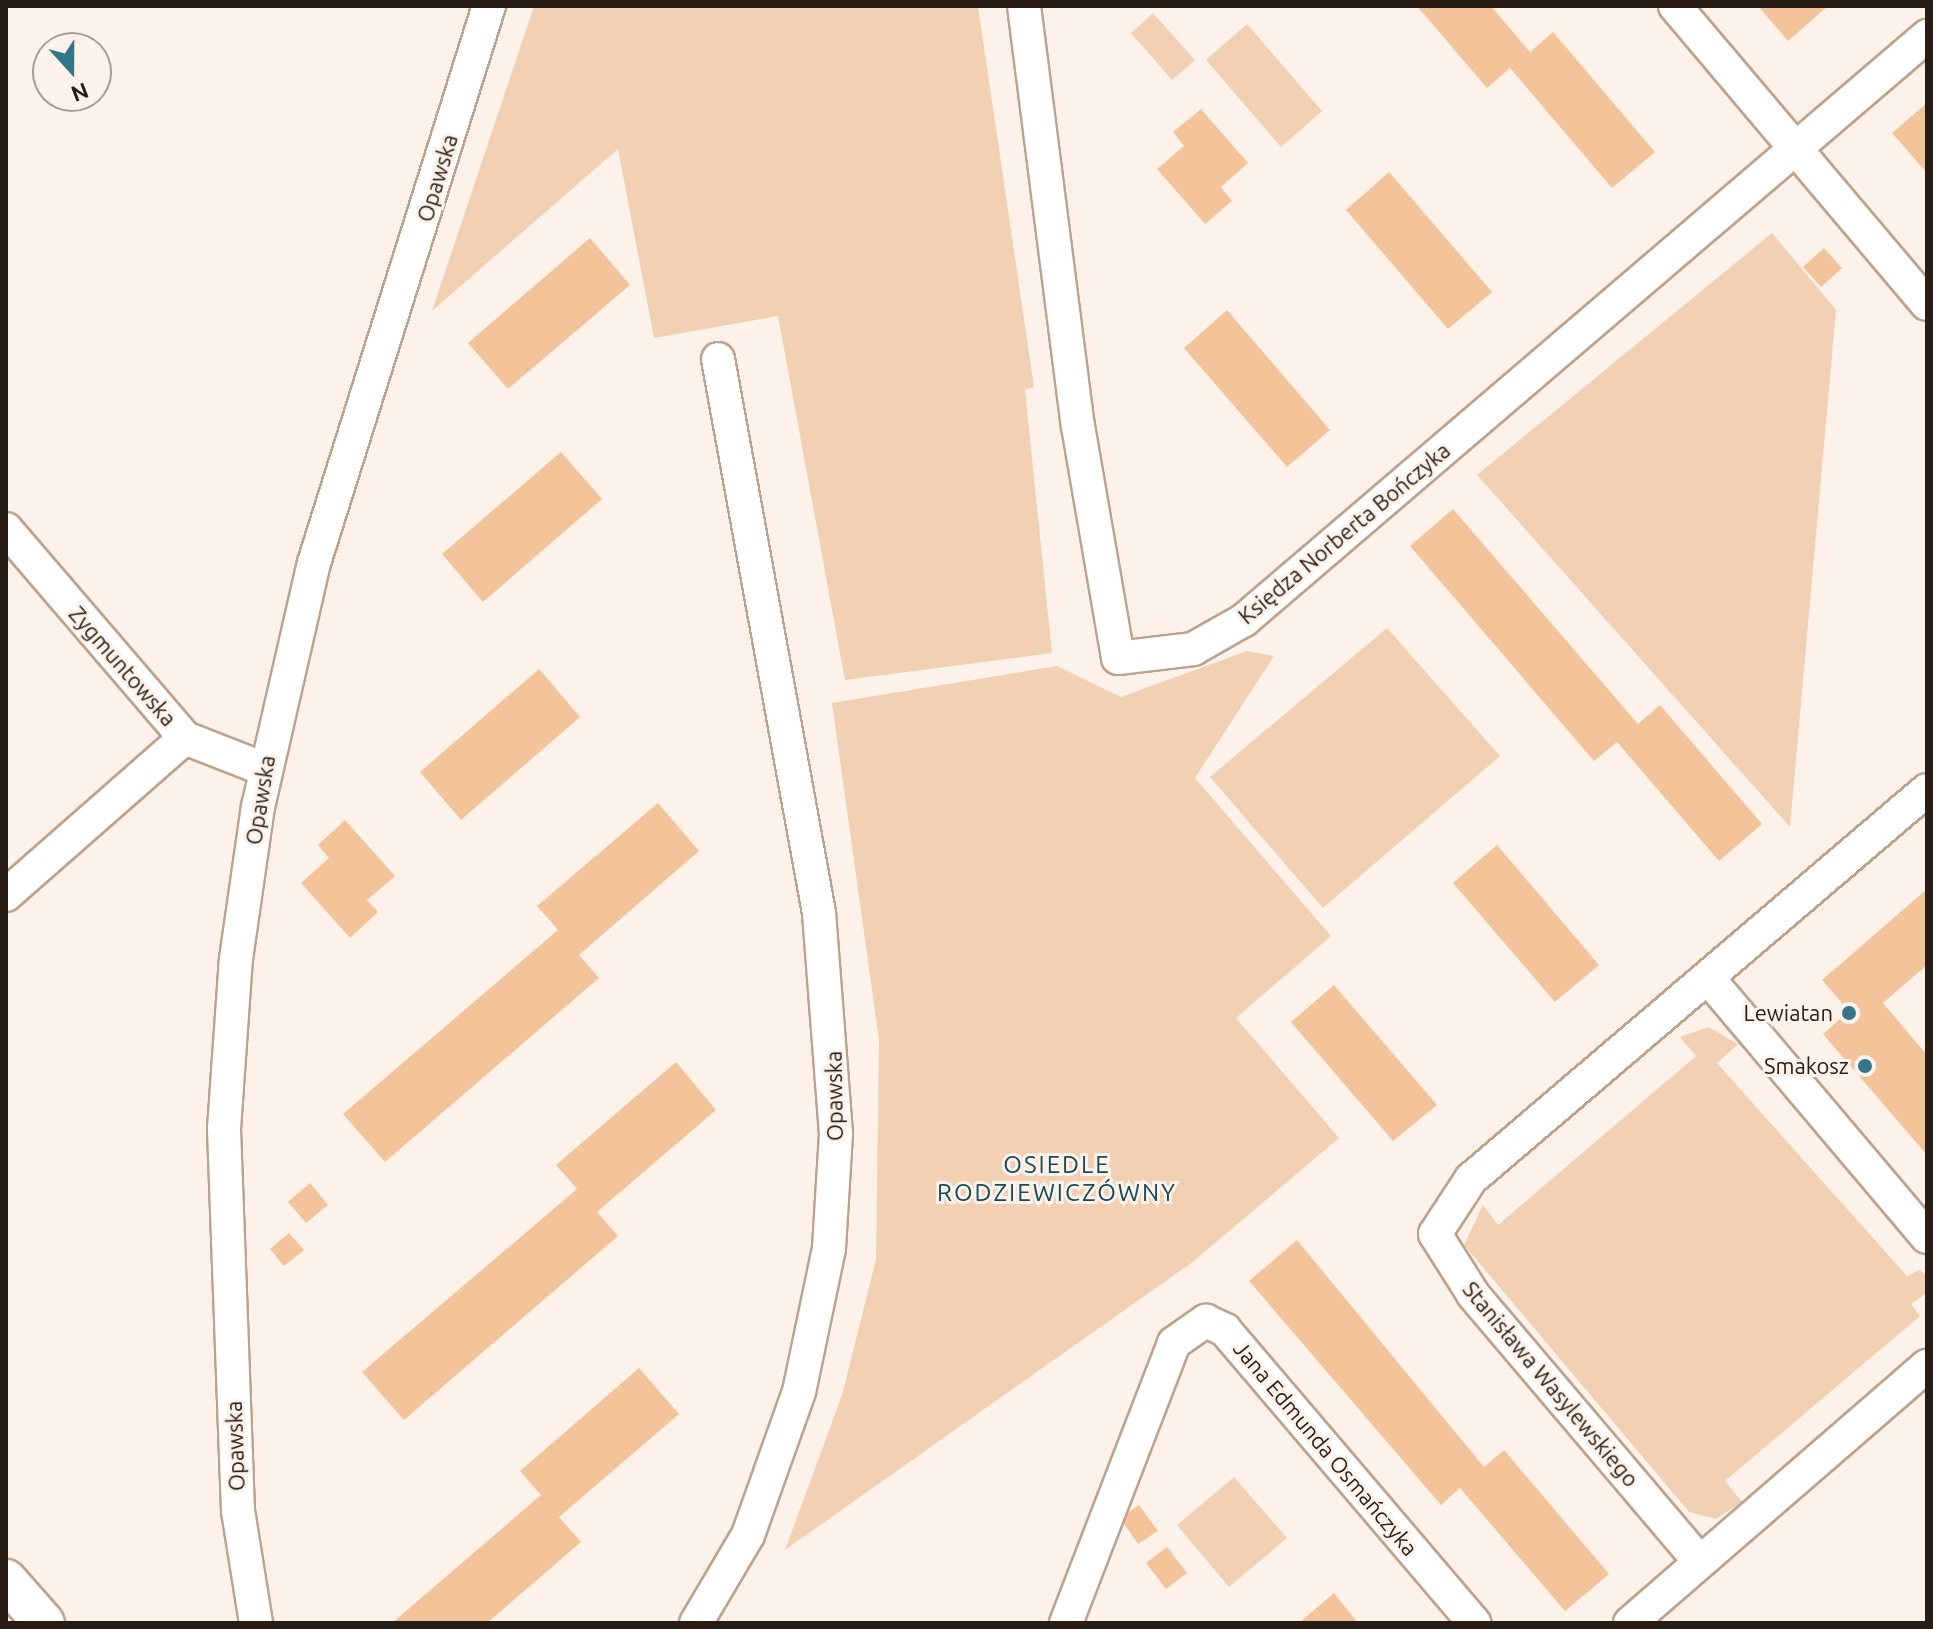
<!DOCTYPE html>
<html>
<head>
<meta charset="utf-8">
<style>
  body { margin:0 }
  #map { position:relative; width:1933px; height:1629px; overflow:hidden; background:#fdf2e9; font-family:Ubuntu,sans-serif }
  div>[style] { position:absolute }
  .green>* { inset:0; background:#f2d0b3 }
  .building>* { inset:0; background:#f3c49a }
  .roads { filter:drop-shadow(2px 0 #bda38e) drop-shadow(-2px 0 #bda38e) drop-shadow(0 2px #bda38e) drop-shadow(0 -2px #bda38e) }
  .minor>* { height:32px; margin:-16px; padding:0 16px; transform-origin:16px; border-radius:16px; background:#fff }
  .tertiary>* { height:40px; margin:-20px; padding:0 20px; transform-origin:20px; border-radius:20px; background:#fff }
  .dots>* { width:22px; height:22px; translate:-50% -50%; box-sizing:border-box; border:4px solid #fdf2e9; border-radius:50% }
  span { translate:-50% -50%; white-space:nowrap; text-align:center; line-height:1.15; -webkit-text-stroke:6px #fdf2e9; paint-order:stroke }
  .street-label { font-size:22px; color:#271d15 }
  .poi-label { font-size:22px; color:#271d15 }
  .right { translate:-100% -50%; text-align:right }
  .neighbourhood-label { font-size:24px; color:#134958; letter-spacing:2px }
  .frame { position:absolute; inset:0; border:8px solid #271d15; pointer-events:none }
  .north { position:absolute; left:32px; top:32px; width:80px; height:80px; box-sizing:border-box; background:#fdf2e9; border:2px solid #a79d94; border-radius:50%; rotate:159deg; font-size:22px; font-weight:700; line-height:32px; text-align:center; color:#271d15 }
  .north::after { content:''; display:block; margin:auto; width:28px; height:36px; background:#347588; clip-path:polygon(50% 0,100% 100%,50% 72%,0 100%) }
</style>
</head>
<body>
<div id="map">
  <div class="green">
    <div style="clip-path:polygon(534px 6px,978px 6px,1034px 387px,1025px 390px,1052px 653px,845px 680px,778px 316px,654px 338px,618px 149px,432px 311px)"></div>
    <div style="clip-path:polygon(1153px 13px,1195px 60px,1172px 80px,1131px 33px)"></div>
    <div style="clip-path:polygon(1247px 24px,1322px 111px,1281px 147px,1206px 60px)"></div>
    <div style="clip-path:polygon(1772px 233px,1836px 310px,1790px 827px,1477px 475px)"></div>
    <div style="clip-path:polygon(1387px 628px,1500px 756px,1323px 908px,1210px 777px)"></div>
    <div style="clip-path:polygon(1247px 651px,1274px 656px,1195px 778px,1331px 936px,1236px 1018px,1339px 1138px,1194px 1261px,785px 1550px,842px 1395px,876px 1259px,879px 1040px,832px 703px,1057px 666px,1121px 697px)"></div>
    <div style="clip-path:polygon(1709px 1027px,1738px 1044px,1717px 1063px,1907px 1276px,1920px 1270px,1927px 1276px,1927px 1293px,1911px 1304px,1920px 1316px,1725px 1481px,1742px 1502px,1716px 1519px,1689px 1512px,1464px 1245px,1483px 1205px,1498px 1225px,1696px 1056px,1680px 1037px)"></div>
    <div style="clip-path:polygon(1234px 1477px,1287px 1538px,1229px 1587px,1177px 1525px)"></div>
  </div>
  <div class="building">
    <div style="clip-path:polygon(1417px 6px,1491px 6px,1530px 52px,1553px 32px,1655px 152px,1612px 188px,1510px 68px,1487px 88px)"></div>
    <div style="clip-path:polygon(1758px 6px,1828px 6px,1788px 41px)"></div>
    <div style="clip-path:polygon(1927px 103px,1927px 173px,1892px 133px)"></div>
    <div style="clip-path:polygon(1201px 109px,1248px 163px,1221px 187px,1232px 201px,1205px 224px,1157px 169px,1184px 146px,1173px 132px)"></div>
    <div style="clip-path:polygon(1389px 172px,1492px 292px,1448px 329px,1346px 210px)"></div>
    <div style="clip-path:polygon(590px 238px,630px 285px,508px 389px,468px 343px)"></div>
    <div style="clip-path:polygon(1824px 248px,1842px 268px,1821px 287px,1803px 267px)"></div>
    <div style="clip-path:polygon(1227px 310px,1330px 430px,1287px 467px,1184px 348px)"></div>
    <div style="clip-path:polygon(561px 452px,602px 499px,483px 602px,442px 554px)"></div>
    <div style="clip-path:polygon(1453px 509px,1638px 724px,1660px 705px,1762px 824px,1719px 861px,1617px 742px,1594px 761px,1410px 546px)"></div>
    <div style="clip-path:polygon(539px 669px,580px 717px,461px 820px,420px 772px)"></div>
    <div style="clip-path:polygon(658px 803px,699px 851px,579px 955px,599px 978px,385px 1162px,343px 1114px,558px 930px,537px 906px)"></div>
    <div style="clip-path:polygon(345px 820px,395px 876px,367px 900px,378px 912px,350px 938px,301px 883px,329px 858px,318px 845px)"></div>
    <div style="clip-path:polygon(1497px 845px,1599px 965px,1555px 1002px,1453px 883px)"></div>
    <div style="clip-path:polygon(1927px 889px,1927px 965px,1883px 1003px,1927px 1055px,1927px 1155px,1823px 1034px,1849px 1011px,1822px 980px)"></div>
    <div style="clip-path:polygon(1334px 985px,1437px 1105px,1393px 1141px,1291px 1022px)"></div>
    <div style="clip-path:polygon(676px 1062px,716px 1110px,597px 1212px,618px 1236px,404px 1420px,362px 1372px,577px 1189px,556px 1165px)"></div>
    <div style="clip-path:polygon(310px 1183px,328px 1205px,306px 1223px,288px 1202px)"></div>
    <div style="clip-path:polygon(289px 1233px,304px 1250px,284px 1266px,270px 1249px)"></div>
    <div style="clip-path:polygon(1297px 1240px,1484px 1467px,1504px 1450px,1609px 1574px,1565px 1611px,1460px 1488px,1441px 1505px,1249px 1281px)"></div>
    <div style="clip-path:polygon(639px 1368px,679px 1414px,559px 1517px,581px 1542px,487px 1623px,392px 1623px,541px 1495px,520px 1471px)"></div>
    <div style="clip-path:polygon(1139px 1505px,1158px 1531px,1138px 1544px,1120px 1518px)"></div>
    <div style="clip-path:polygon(1167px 1547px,1187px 1573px,1166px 1589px,1146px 1563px)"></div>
    <div style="clip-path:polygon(1334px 1593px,1358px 1623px,1299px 1623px)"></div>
  </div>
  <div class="roads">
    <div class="minor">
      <div style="left:1024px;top:6px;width:423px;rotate:82.7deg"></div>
      <div style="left:1078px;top:426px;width:235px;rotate:80.2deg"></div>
      <div style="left:1118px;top:658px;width:76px;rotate:-6.8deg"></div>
      <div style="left:1193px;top:649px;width:59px;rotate:-29.6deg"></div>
      <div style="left:1244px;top:620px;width:899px;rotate:-40.53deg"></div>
      <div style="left:1675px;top:6px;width:390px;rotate:49.8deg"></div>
      <div style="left:6px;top:529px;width:275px;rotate:49.4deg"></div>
      <div style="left:185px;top:738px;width:85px;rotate:21.4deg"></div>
      <div style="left:6px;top:895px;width:238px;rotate:-41.3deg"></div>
      <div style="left:1708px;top:978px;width:339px;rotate:49.8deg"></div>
      <div style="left:1700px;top:1562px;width:351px;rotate:-130.3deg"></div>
      <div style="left:1473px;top:1294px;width:71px;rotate:-122.3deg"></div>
      <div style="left:1435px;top:1234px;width:66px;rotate:-56.8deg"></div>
      <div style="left:1471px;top:1179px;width:599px;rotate:-40.47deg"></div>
      <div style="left:256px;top:1623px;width:113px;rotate:-99.1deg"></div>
      <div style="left:238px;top:1511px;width:382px;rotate:-92.1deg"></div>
      <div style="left:224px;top:1129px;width:170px;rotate:-86deg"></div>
      <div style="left:236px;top:959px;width:154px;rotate:-81.8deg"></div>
      <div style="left:258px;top:807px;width:250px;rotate:-77.1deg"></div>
      <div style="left:314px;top:563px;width:584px;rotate:-72.56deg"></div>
      <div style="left:696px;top:1623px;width:102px;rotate:-59.4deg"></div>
      <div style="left:748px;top:1535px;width:152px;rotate:-70.4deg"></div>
      <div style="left:799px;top:1392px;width:147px;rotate:-78.2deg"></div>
      <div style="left:829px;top:1248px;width:114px;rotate:-86.5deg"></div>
      <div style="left:836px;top:1134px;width:222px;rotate:-94.4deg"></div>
      <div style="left:819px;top:913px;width:563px;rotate:-100.33deg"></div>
      <div style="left:1066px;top:1623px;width:300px;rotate:-68.9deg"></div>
      <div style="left:1174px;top:1343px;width:39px;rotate:-35deg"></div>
      <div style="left:1206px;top:1321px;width:21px;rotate:25deg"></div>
      <div style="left:1225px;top:1330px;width:385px;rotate:49.6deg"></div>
      <div style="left:1630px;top:1623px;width:393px;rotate:-40.9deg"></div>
    </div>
    <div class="tertiary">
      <div style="left:6px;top:1580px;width:57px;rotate:48.5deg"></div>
    </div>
  </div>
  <div class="dots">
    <div style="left:1849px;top:1013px;background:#347588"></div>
    <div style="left:1865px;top:1066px;background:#347588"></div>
  </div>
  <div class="street-label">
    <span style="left:437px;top:178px;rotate:-73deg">Opawska</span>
    <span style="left:1344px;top:533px;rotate:-40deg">Księdza Norberta Bończyka</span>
    <span style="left:123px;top:666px;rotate:49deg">Zygmuntowska</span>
    <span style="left:260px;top:800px;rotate:-81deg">Opawska</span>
    <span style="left:834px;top:1096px;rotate:-91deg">Opawska</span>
    <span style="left:1551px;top:1384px;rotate:50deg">Stanisława Wasylewskiego</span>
    <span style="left:235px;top:1446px;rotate:-92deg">Opawska</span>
    <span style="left:1326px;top:1448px;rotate:50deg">Jana Edmunda Osmańczyka</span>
  </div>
  <div class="poi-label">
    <span class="right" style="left:1833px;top:1013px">Lewiatan</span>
    <span class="right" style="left:1849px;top:1066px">Smakosz</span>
  </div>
  <div class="neighbourhood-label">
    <span style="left:1057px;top:1179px">OSIEDLE<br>RODZIEWICZÓWNY</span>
  </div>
  <div class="frame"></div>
  <div class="north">N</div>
</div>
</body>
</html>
